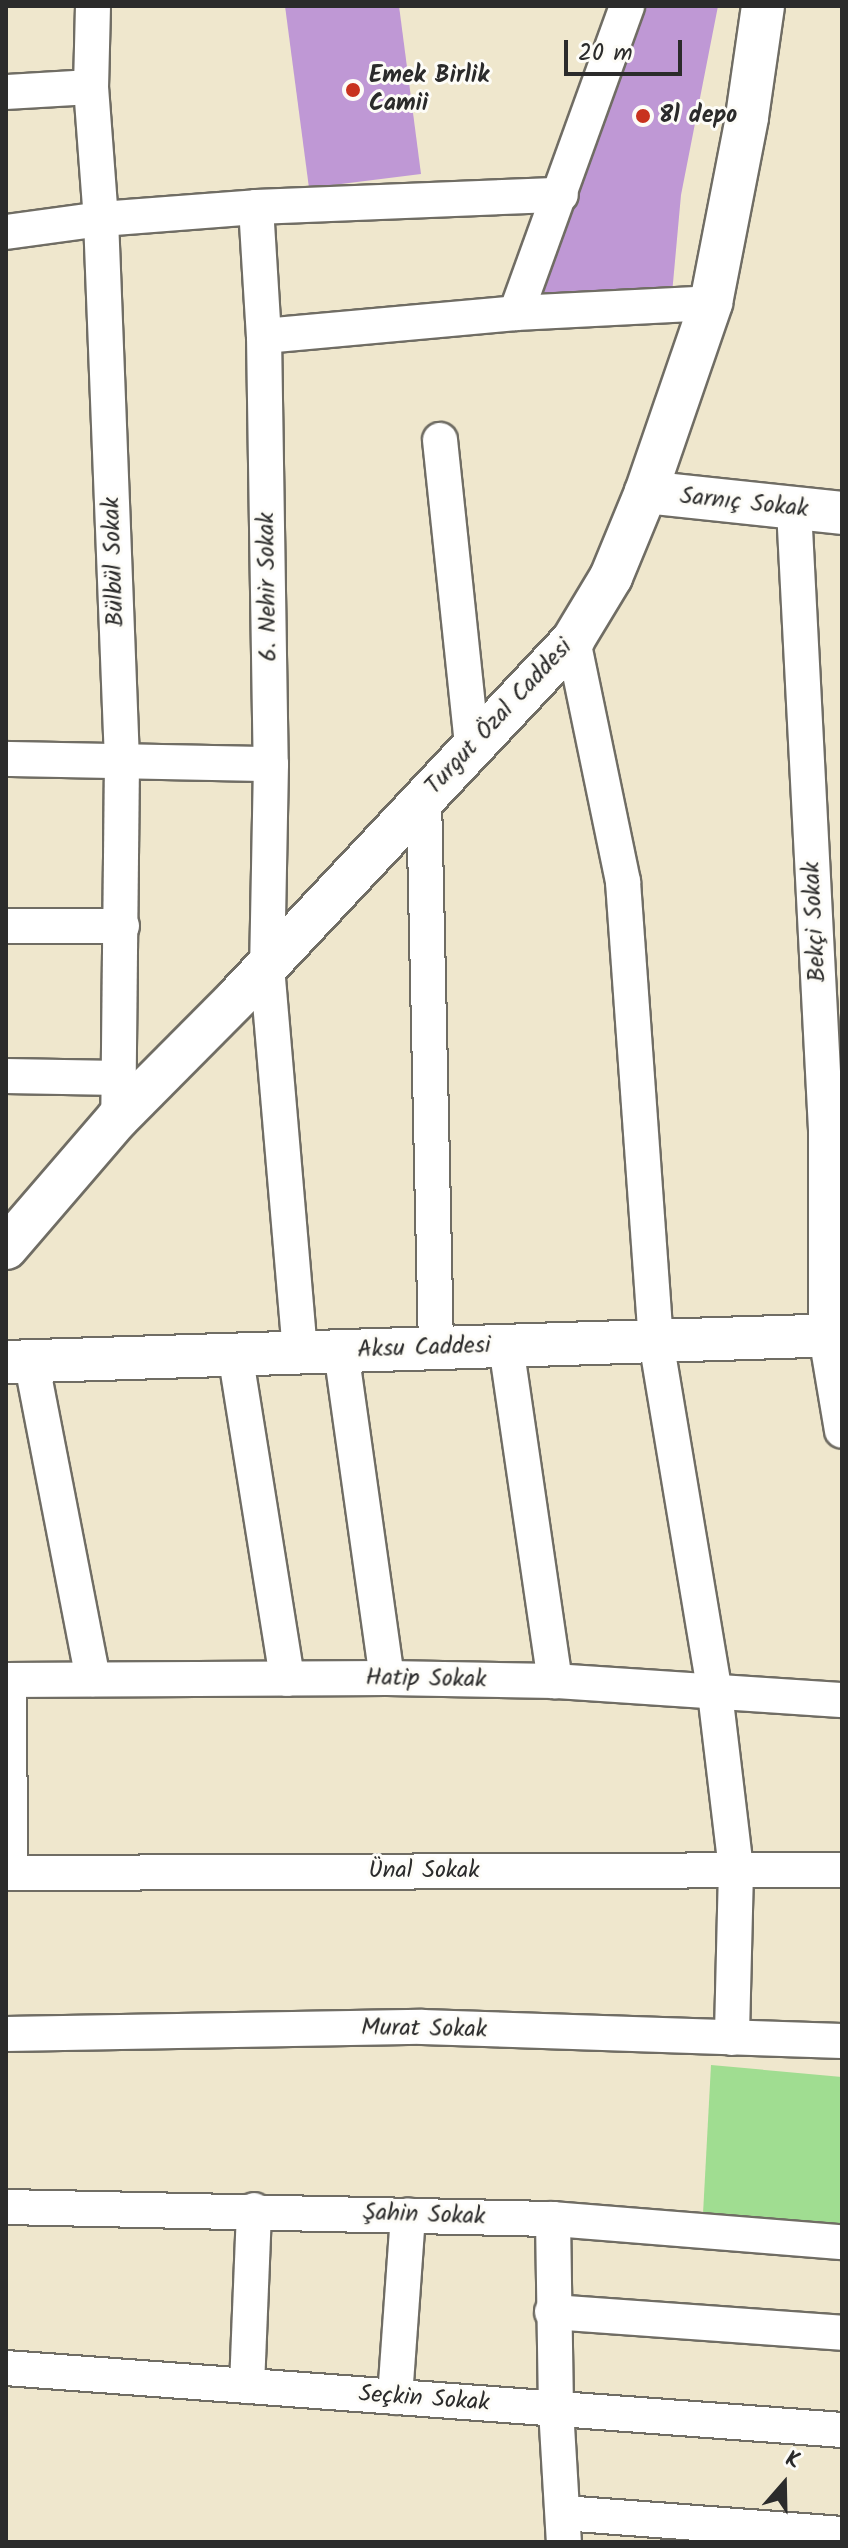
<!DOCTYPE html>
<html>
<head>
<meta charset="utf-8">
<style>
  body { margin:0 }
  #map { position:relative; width:848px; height:2548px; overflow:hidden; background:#efe7cd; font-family:Kalam,sans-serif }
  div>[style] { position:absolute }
  .green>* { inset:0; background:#a0dd91 }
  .building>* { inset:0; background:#bf98d5 }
  .roads { filter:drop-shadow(2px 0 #706d64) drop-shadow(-2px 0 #706d64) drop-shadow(0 2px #706d64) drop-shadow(0 -2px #706d64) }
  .minor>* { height:34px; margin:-17px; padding:0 17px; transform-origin:17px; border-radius:17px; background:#fff }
  .tertiary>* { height:42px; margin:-21px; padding:0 21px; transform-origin:21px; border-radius:21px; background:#fff }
  .dots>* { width:22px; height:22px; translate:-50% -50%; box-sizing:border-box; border:4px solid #fdfcf7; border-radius:50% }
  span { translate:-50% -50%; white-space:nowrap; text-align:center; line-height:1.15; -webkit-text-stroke:6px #fdfcf7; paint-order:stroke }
  .poi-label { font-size:24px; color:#2b2b2b; font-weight:700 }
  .left { translate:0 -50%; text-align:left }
  .street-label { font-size:24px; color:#2b2b2b }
  .frame { position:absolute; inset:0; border:8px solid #2b2b2b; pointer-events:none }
  .north { position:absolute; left:744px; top:2444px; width:80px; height:80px; -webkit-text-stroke:6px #fdfcf7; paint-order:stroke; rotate:20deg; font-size:22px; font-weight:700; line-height:32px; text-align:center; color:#2b2b2b }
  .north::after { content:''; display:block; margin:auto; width:28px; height:36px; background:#2b2b2b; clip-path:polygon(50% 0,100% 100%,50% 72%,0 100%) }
  .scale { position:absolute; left:564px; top:40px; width:118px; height:36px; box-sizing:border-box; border:4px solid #2b2b2b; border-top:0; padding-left:10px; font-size:24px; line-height:28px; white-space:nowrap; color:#2b2b2b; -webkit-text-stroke:6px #fdfcf7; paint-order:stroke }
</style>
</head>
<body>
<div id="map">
  <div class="green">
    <div style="clip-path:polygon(711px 2065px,842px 2077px,842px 2226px,703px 2214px)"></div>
  </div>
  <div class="building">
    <div style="clip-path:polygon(285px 6px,399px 6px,421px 174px,309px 188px)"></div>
    <div style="clip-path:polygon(627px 6px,718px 6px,681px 195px,671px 305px,516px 313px)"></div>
  </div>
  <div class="roads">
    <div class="minor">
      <div style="left:93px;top:6px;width:81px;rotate:91.4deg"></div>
      <div style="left:91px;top:87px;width:132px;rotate:85.7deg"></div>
      <div style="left:101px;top:219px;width:542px;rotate:87.78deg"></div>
      <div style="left:122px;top:761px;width:357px;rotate:90.6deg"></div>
      <div style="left:6px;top:92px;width:85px;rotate:-3.4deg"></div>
      <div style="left:256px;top:207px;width:129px;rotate:86.5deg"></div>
      <div style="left:264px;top:336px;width:428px;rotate:89.1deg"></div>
      <div style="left:271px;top:764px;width:203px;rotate:91.1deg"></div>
      <div style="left:267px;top:967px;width:387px;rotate:85.1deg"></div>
      <div style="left:6px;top:232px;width:96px;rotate:-7.8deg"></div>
      <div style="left:101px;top:219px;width:155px;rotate:-4.4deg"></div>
      <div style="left:256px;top:207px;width:305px;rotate:-2.3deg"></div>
      <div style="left:516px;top:313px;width:326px;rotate:-70.1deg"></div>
      <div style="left:264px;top:336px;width:253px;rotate:-5.2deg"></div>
      <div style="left:516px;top:313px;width:195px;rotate:-2.9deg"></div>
      <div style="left:440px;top:440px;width:309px;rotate:84deg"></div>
      <div style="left:794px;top:509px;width:623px;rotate:87.05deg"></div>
      <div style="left:826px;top:1131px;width:205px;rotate:90deg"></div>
      <div style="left:826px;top:1336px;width:96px;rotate:80.4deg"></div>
      <div style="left:573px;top:640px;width:247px;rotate:78.3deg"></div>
      <div style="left:623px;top:882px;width:460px;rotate:85.9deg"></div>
      <div style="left:656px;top:1341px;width:357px;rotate:80.5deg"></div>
      <div style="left:715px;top:1693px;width:178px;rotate:83.2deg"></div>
      <div style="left:736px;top:1870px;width:168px;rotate:91.4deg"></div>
      <div style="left:6px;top:759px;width:265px;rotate:1.1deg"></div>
      <div style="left:424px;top:798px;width:550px;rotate:88.75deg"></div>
      <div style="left:6px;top:926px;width:116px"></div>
      <div style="left:6px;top:1076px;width:114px;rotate:1deg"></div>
      <div style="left:506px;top:1346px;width:339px;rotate:81.7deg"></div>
      <div style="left:341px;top:1351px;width:330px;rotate:82deg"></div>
      <div style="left:235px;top:1353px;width:330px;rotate:80.9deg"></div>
      <div style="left:31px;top:1360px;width:325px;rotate:79deg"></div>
      <div style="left:6px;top:1680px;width:381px;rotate:-0.3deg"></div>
      <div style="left:387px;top:1678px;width:168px;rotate:1deg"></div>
      <div style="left:555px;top:1681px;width:288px;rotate:3.8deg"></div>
      <div style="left:9px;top:1680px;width:193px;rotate:89.7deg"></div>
      <div style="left:6px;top:1873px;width:836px;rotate:-0.21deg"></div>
      <div style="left:6px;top:2034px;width:416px;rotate:-1deg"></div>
      <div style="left:422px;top:2027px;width:420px;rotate:1.9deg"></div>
      <div style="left:6px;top:2207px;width:547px;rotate:1.26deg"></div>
      <div style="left:553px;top:2219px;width:290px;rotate:4.6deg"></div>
      <div style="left:553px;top:2219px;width:190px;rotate:89.1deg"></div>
      <div style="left:556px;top:2409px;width:133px;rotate:86.6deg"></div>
      <div style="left:552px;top:2312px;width:291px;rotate:4.1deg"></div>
      <div style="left:6px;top:2368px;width:838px;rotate:4.24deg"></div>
      <div style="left:247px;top:2386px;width:176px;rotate:-87.7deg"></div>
      <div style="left:395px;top:2397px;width:182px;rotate:-85.9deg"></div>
      <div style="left:563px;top:2513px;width:280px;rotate:4.3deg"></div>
    </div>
    <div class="tertiary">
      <div style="left:646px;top:492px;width:197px;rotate:6.1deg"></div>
      <div style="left:6px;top:1248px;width:172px;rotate:-49.3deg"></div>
      <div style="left:118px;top:1118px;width:169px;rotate:-45.2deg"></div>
      <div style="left:237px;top:998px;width:491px;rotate:-46.8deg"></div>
      <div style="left:573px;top:640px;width:74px;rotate:-58.9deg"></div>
      <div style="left:611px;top:577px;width:92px;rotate:-67.6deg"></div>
      <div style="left:646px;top:492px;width:200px;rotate:-71deg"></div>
      <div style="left:711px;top:303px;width:189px;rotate:-79deg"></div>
      <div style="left:747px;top:117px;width:112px;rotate:-81.8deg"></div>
      <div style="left:6px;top:1362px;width:836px;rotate:-1.85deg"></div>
    </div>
  </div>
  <div class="dots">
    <div style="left:353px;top:90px;background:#c8321e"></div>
    <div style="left:643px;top:116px;background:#c8321e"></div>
  </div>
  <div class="poi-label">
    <span class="left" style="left:369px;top:90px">Emek Birlik<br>Camii</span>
    <span class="left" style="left:659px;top:116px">8l depo</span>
  </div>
  <div class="street-label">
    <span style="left:744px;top:503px;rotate:6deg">Sarnıç Sokak</span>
    <span style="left:114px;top:562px;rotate:-92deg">Bülbül Sokak</span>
    <span style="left:268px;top:587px;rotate:-91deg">6. Nehir Sokak</span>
    <span style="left:499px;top:717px;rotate:-47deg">Turgut Özal Caddesi</span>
    <span style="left:815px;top:922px;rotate:-93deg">Bekçi Sokak</span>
    <span style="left:424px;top:1348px;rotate:-2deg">Aksu Caddesi</span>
    <span style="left:426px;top:1679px;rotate:1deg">Hatip Sokak</span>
    <span style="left:424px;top:1871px">Ünal Sokak</span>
    <span style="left:424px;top:2029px;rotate:1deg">Murat Sokak</span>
    <span style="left:424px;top:2215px;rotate:2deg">Şahin Sokak</span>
    <span style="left:424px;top:2399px;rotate:4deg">Seçkin Sokak</span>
  </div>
  <div class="frame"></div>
  <div class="north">K</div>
  <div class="scale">20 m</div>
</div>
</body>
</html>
